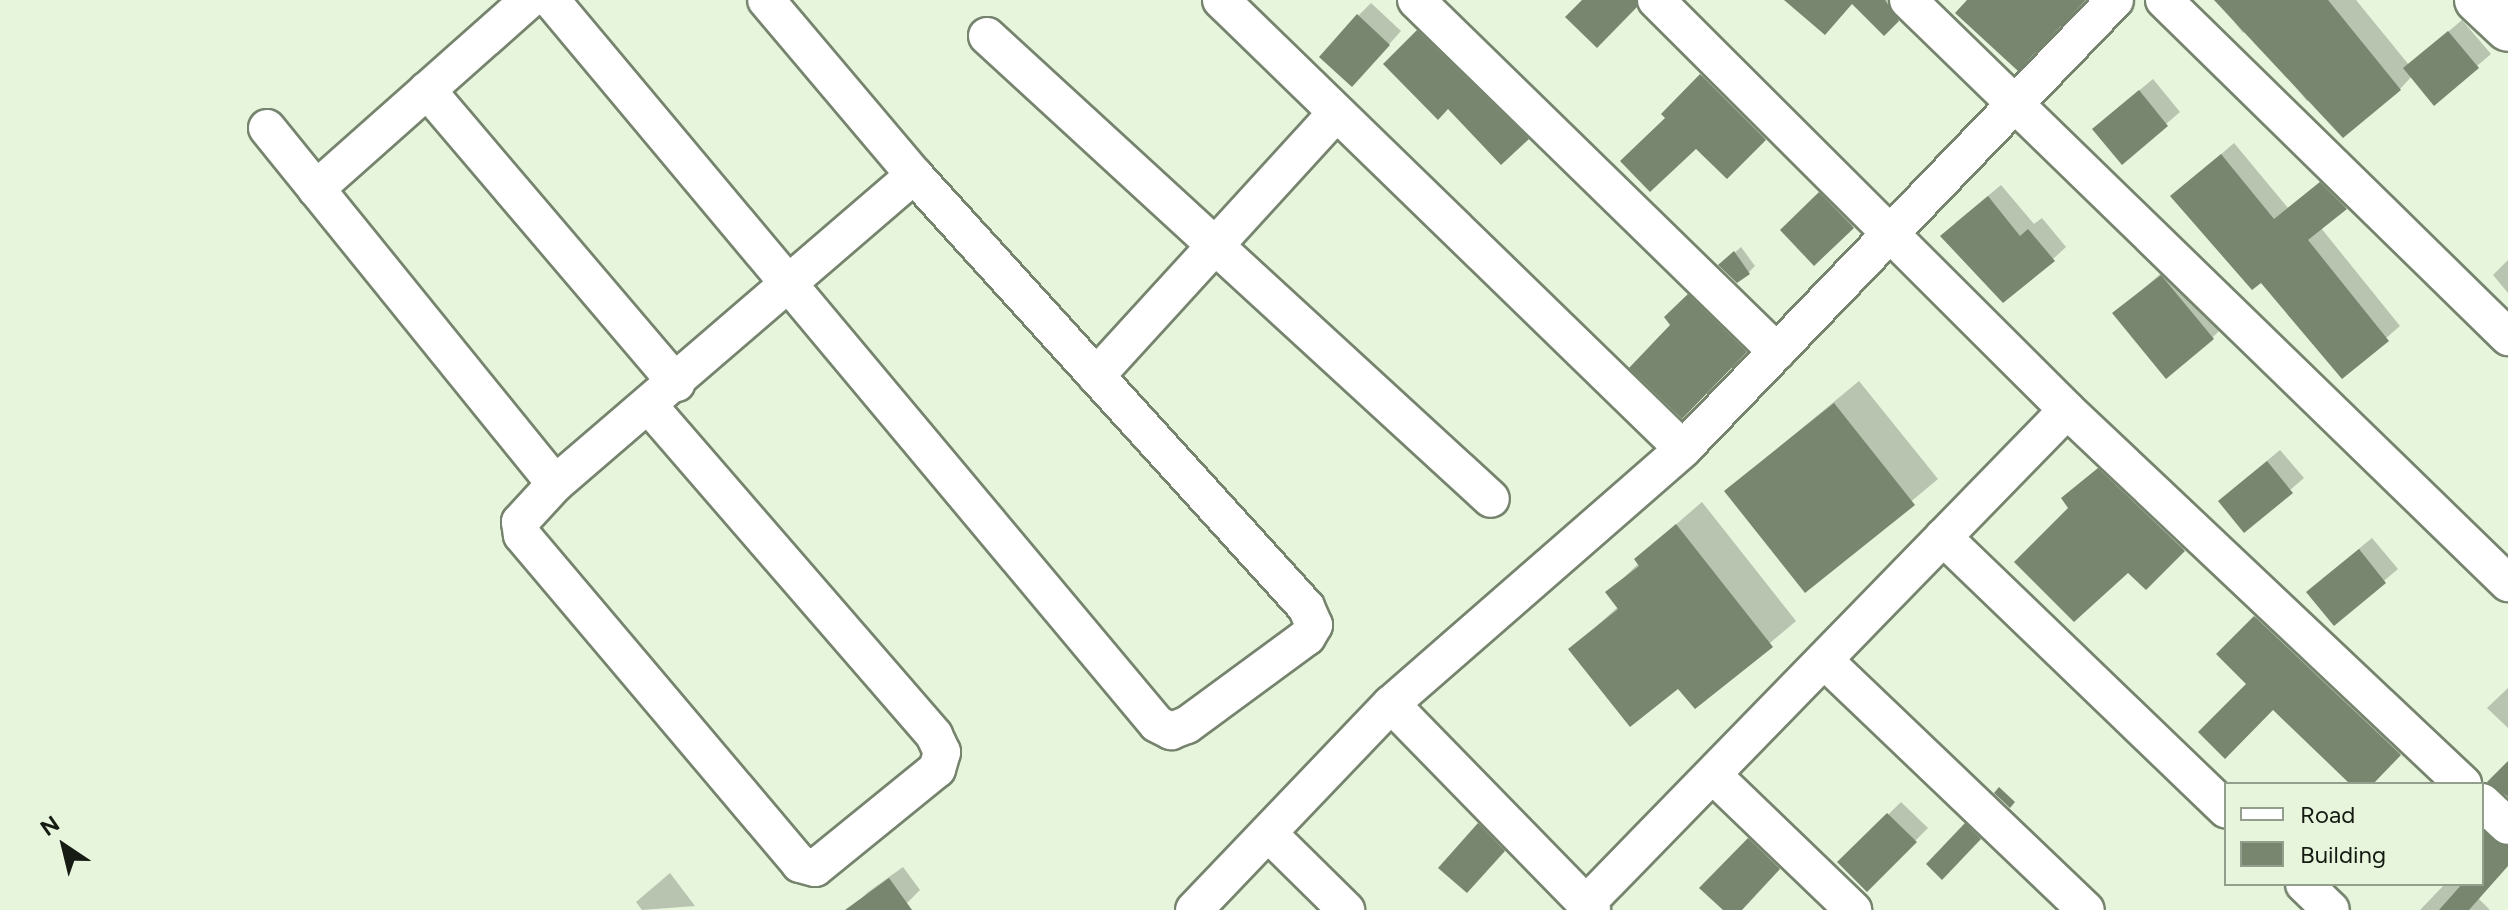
<!DOCTYPE html>
<html>
<head>
<meta charset="utf-8">
<style>
  body { margin:0 }
  #map { position:relative; width:2508px; height:910px; overflow:hidden; background:#e6f5dc; font-family:Figtree,sans-serif }
  div>[style] { position:absolute }
  .shadow>* { inset:0; background:#0003 }
  .building>* { inset:0; background:#788670 }
  .roads { filter:drop-shadow(2px 0 #76846e) drop-shadow(-2px 0 #76846e) drop-shadow(0 2px #76846e) drop-shadow(0 -2px #76846e) }
  .minor>* { height:36px; margin:-18px; padding:0 18px; transform-origin:18px; border-radius:18px; background:#fff }
  .tertiary>* { height:44px; margin:-22px; padding:0 22px; transform-origin:22px; border-radius:22px; background:#fff }
  span { translate:-50% -50%; white-space:nowrap; text-align:center; line-height:1.15; -webkit-text-stroke:7px #e6f5dc; paint-order:stroke }
  .legend { position:absolute; left:2224px; top:782px; width:260px; height:104px; box-sizing:border-box; background:#e6f5dc; border:2px solid #939e8c; margin:0; padding:10px 14px; list-style:none; font-size:24px; color:#161b13 }
  .legend li { display:flex; align-items:center; gap:16px; height:40px }
  .legend b { width:40px; border:2px solid #939e8c }
  .north { position:absolute; left:24px; top:806px; width:80px; height:80px; -webkit-text-stroke:6px #e6f5dc; paint-order:stroke; rotate:325deg; font-size:22px; font-weight:700; line-height:32px; text-align:center; color:#161b13 }
  .north::after { content:''; display:block; margin:auto; width:28px; height:36px; background:#161b13; clip-path:polygon(50% 0,100% 100%,50% 72%,0 100%) }
</style>
</head>
<body>
<div id="map">
  <div class="shadow">
    <div style="clip-path:polygon(1796px 0,1903px 0,1909px 8px,1884px 33px,1853px 2px)"></div>
    <div style="clip-path:polygon(2217px 0,2356px 0,2409px 65px,2462px 20px,2491px 54px,2434px 103px,2412px 76px,2400px 89px,2307px 101px,2248px 29px,2243px 33px)"></div>
    <div style="clip-path:polygon(1371px 3px,1401px 31px,1365px 71px,1358px 16px)"></div>
    <div style="clip-path:polygon(1435px 15px,1544px 121px,1527px 138px,1448px 106px,1385px 64px)"></div>
    <div style="clip-path:polygon(1714px 63px,1777px 126px,1727px 177px,1664px 114px)"></div>
    <div style="clip-path:polygon(2153px 79px,2180px 112px,2122px 162px,2107px 117px)"></div>
    <div style="clip-path:polygon(2234px 143px,2288px 208px,2333px 171px,2358px 195px,2321px 228px,2400px 326px,2342px 376px,2261px 280px,2173px 196px)"></div>
    <div style="clip-path:polygon(1833px 181px,1866px 214px,1814px 263px,1782px 230px)"></div>
    <div style="clip-path:polygon(2001px 185px,2034px 224px,2042px 218px,2066px 247px,2053px 259px,1955px 223px)"></div>
    <div style="clip-path:polygon(1741px 247px,1755px 266px,1749px 272px,1721px 265px)"></div>
    <div style="clip-path:polygon(2180px 257px,2231px 319px,2212px 338px,2115px 313px)"></div>
    <div style="clip-path:polygon(2508px 260px,2508px 293px,2493px 275px)"></div>
    <div style="clip-path:polygon(1700px 284px,1757px 340px,1682px 416px,1673px 325px,1666px 317px)"></div>
    <div style="clip-path:polygon(1859px 381px,1938px 479px,1805px 590px,1726px 491px)"></div>
    <div style="clip-path:polygon(2280px 450px,2304px 478px,2244px 530px,2233px 489px)"></div>
    <div style="clip-path:polygon(2112px 457px,2196px 537px,2146px 587px,2063px 498px)"></div>
    <div style="clip-path:polygon(1702px 502px,1796px 621px,1695px 706px,1679px 686px,1571px 649px,1619px 606px,1608px 593px,1639px 563px,1636px 559px)"></div>
    <div style="clip-path:polygon(2372px 538px,2398px 569px,2334px 623px,2322px 579px)"></div>
    <div style="clip-path:polygon(2271px 602px,2415px 738px,2371px 784px,2353px 784px,2219px 654px)"></div>
    <div style="clip-path:polygon(2508px 688px,2508px 728px,2487px 708px)"></div>
    <div style="clip-path:polygon(1901px 802px,1928px 828px,1867px 889px,1840px 862px)"></div>
    <div style="clip-path:polygon(2482px 803px,2508px 830px,2508px 865px,2478px 898px,2490px 910px,2420px 910px,2445px 884px,2482px 884px)"></div>
    <div style="clip-path:polygon(1492px 812px,1516px 837px,1479px 878px,1479px 824px)"></div>
    <div style="clip-path:polygon(1979px 812px,1992px 825px,1942px 877px,1928px 864px)"></div>
    <div style="clip-path:polygon(1762px 826px,1792px 855px,1739px 910px,1726px 910px,1702px 888px)"></div>
    <div style="clip-path:polygon(903px 867px,920px 890px,907px 903px,897px 910px,859px 910px,855px 905px,868px 892px)"></div>
    <div style="clip-path:polygon(670px 873px,695px 906px,642px 910px,636px 902px)"></div>
  </div>
  <div class="building">
    <div style="clip-path:polygon(1582px 0,1636px 0,1637px 7px,1597px 48px,1565px 17px)"></div>
    <div style="clip-path:polygon(1784px 0,1885px 0,1899px 21px,1884px 36px,1852px 4px,1825px 35px)"></div>
    <div style="clip-path:polygon(1967px 0,2086px 0,2018px 71px,1955px 13px)"></div>
    <div style="clip-path:polygon(2214px 0,2328px 0,2401px 90px,2343px 138px)"></div>
    <div style="clip-path:polygon(1357px 14px,1390px 45px,1352px 87px,1319px 57px)"></div>
    <div style="clip-path:polygon(1417px 30px,1529px 139px,1501px 165px,1448px 109px,1438px 120px,1383px 64px)"></div>
    <div style="clip-path:polygon(2448px 31px,2479px 68px,2434px 106px,2403px 68px)"></div>
    <div style="clip-path:polygon(1700px 74px,1766px 140px,1727px 179px,1696px 149px,1650px 192px,1620px 161px,1665px 118px,1661px 114px)"></div>
    <div style="clip-path:polygon(2139px 90px,2168px 126px,2122px 165px,2092px 129px)"></div>
    <div style="clip-path:polygon(2221px 154px,2274px 219px,2320px 182px,2347px 209px,2308px 240px,2389px 341px,2342px 379px,2261px 283px,2252px 290px,2170px 196px)"></div>
    <div style="clip-path:polygon(1819px 192px,1854px 228px,1814px 266px,1780px 230px)"></div>
    <div style="clip-path:polygon(1988px 196px,2020px 236px,2028px 229px,2055px 261px,2003px 303px,1940px 236px)"></div>
    <div style="clip-path:polygon(1734px 251px,1750px 274px,1737px 283px,1718px 265px)"></div>
    <div style="clip-path:polygon(2161px 275px,2214px 339px,2166px 379px,2112px 313px)"></div>
    <div style="clip-path:polygon(1688px 294px,1747px 352px,1682px 419px,1629px 368px,1670px 325px,1664px 317px)"></div>
    <div style="clip-path:polygon(1834px 403px,1915px 505px,1805px 593px,1724px 491px)"></div>
    <div style="clip-path:polygon(2267px 461px,2293px 493px,2244px 533px,2218px 501px)"></div>
    <div style="clip-path:polygon(2098px 468px,2185px 551px,2146px 590px,2128px 573px,2074px 622px,2014px 562px,2068px 508px,2061px 498px)"></div>
    <div style="clip-path:polygon(1676px 524px,1773px 647px,1695px 709px,1678px 689px,1630px 727px,1568px 649px,1618px 609px,1605px 592px,1639px 566px,1634px 559px)"></div>
    <div style="clip-path:polygon(2359px 549px,2386px 583px,2334px 626px,2306px 592px)"></div>
    <div style="clip-path:polygon(2254px 616px,2401px 755px,2373px 784px,2350px 784px,2273px 710px,2225px 759px,2198px 732px,2246px 684px,2216px 654px)"></div>
    <div style="clip-path:polygon(2508px 761px,2508px 797px,2487px 782px)"></div>
    <div style="clip-path:polygon(1999px 787px,2015px 802px,2010px 808px,1994px 793px)"></div>
    <div style="clip-path:polygon(1887px 813px,1917px 842px,1867px 892px,1837px 862px)"></div>
    <div style="clip-path:polygon(1478px 823px,1505px 851px,1467px 893px,1438px 868px)"></div>
    <div style="clip-path:polygon(1965px 823px,1981px 839px,1942px 880px,1926px 864px)"></div>
    <div style="clip-path:polygon(2482px 831px,2508px 846px,2508px 866px,2469px 910px,2439px 910px,2462px 884px,2482px 884px)"></div>
    <div style="clip-path:polygon(1748px 838px,1780px 869px,1742px 910px,1723px 910px,1699px 888px)"></div>
    <div style="clip-path:polygon(889px 878px,912px 910px,845px 910px)"></div>
  </div>
  <div class="roads">
    <div class="minor">
      <div style="left:551px;top:0;width:944px;rotate:50.07deg"></div>
      <div style="left:1157px;top:724px;width:16px;rotate:27deg"></div>
      <div style="left:1171px;top:731px;width:17px;rotate:-21deg"></div>
      <div style="left:1187px;top:725px;width:149px;rotate:-36.3deg"></div>
      <div style="left:1307px;top:637px;width:14px;rotate:-60deg"></div>
      <div style="left:1314px;top:625px;width:20px;rotate:-114deg"></div>
      <div style="left:1306px;top:607px;width:583px;rotate:-132.22deg"></div>
      <div style="left:914px;top:175px;width:229px;rotate:-130.2deg"></div>
      <div style="left:1221px;top:0;width:644px;rotate:44.18deg"></div>
      <div style="left:1416px;top:0;width:504px;rotate:44.28deg"></div>
      <div style="left:1656px;top:0;width:581px;rotate:44.93deg"></div>
      <div style="left:2067px;top:410px;width:545px;rotate:43.36deg"></div>
      <div style="left:1908px;top:0;width:837px;rotate:44.18deg"></div>
      <div style="left:2164px;top:0;width:482px;rotate:44.4deg"></div>
      <div style="left:987px;top:36px;width:684px;rotate:42.57deg"></div>
      <div style="left:427px;top:90px;width:385px;rotate:49.6deg"></div>
      <div style="left:267px;top:128px;width:458px;rotate:51deg"></div>
      <div style="left:316px;top:189px;width:285px;rotate:-41.6deg"></div>
      <div style="left:1096px;top:376px;width:355px;rotate:-47.6deg"></div>
      <div style="left:650px;top:407px;width:434px;rotate:49.1deg"></div>
      <div style="left:934px;top:735px;width:19px;rotate:65deg"></div>
      <div style="left:942px;top:752px;width:18px;rotate:106deg"></div>
      <div style="left:937px;top:769px;width:157px;rotate:140.9deg"></div>
      <div style="left:815px;top:868px;width:16px;rotate:-165deg"></div>
      <div style="left:800px;top:864px;width:431px;rotate:-130.2deg"></div>
      <div style="left:522px;top:535px;width:13px;rotate:-99deg"></div>
      <div style="left:520px;top:522px;width:52px;rotate:-47.4deg"></div>
      <div style="left:555px;top:484px;width:474px;rotate:-40.7deg"></div>
      <div style="left:1943px;top:537px;width:393px;rotate:43.9deg"></div>
      <div style="left:1824px;top:660px;width:362px;rotate:43.7deg"></div>
      <div style="left:1391px;top:704px;width:288px;rotate:45.7deg"></div>
      <div style="left:1715px;top:777px;width:192px;rotate:43.9deg"></div>
      <div style="left:2482px;top:802px;width:35px;rotate:43deg"></div>
      <div style="left:1268px;top:833px;width:110px;rotate:44.6deg"></div>
      <div style="left:2304px;top:884px;width:37px;rotate:44deg"></div>
      <div style="left:1586px;top:904px;width:689px;rotate:-45.76deg"></div>
      <div style="left:1194px;top:910px;width:285px;rotate:-46.3deg"></div>
      <div style="left:1391px;top:704px;width:388px;rotate:-41.1deg"></div>
      <div style="left:1683px;top:449px;width:623px;rotate:-46.11deg"></div>
    </div>
    <div class="tertiary">
      <div style="left:2477px;top:0;width:42px;rotate:43.1deg"></div>
    </div>
  </div>
  <ul class="legend">
  <li><b style="height:10px;background:#fff"></b>Road</li>
  <li><b style="height:22px;background:#788670"></b>Building</li>
  </ul>
  <div class="north">N</div>
</div>
</body>
</html>
